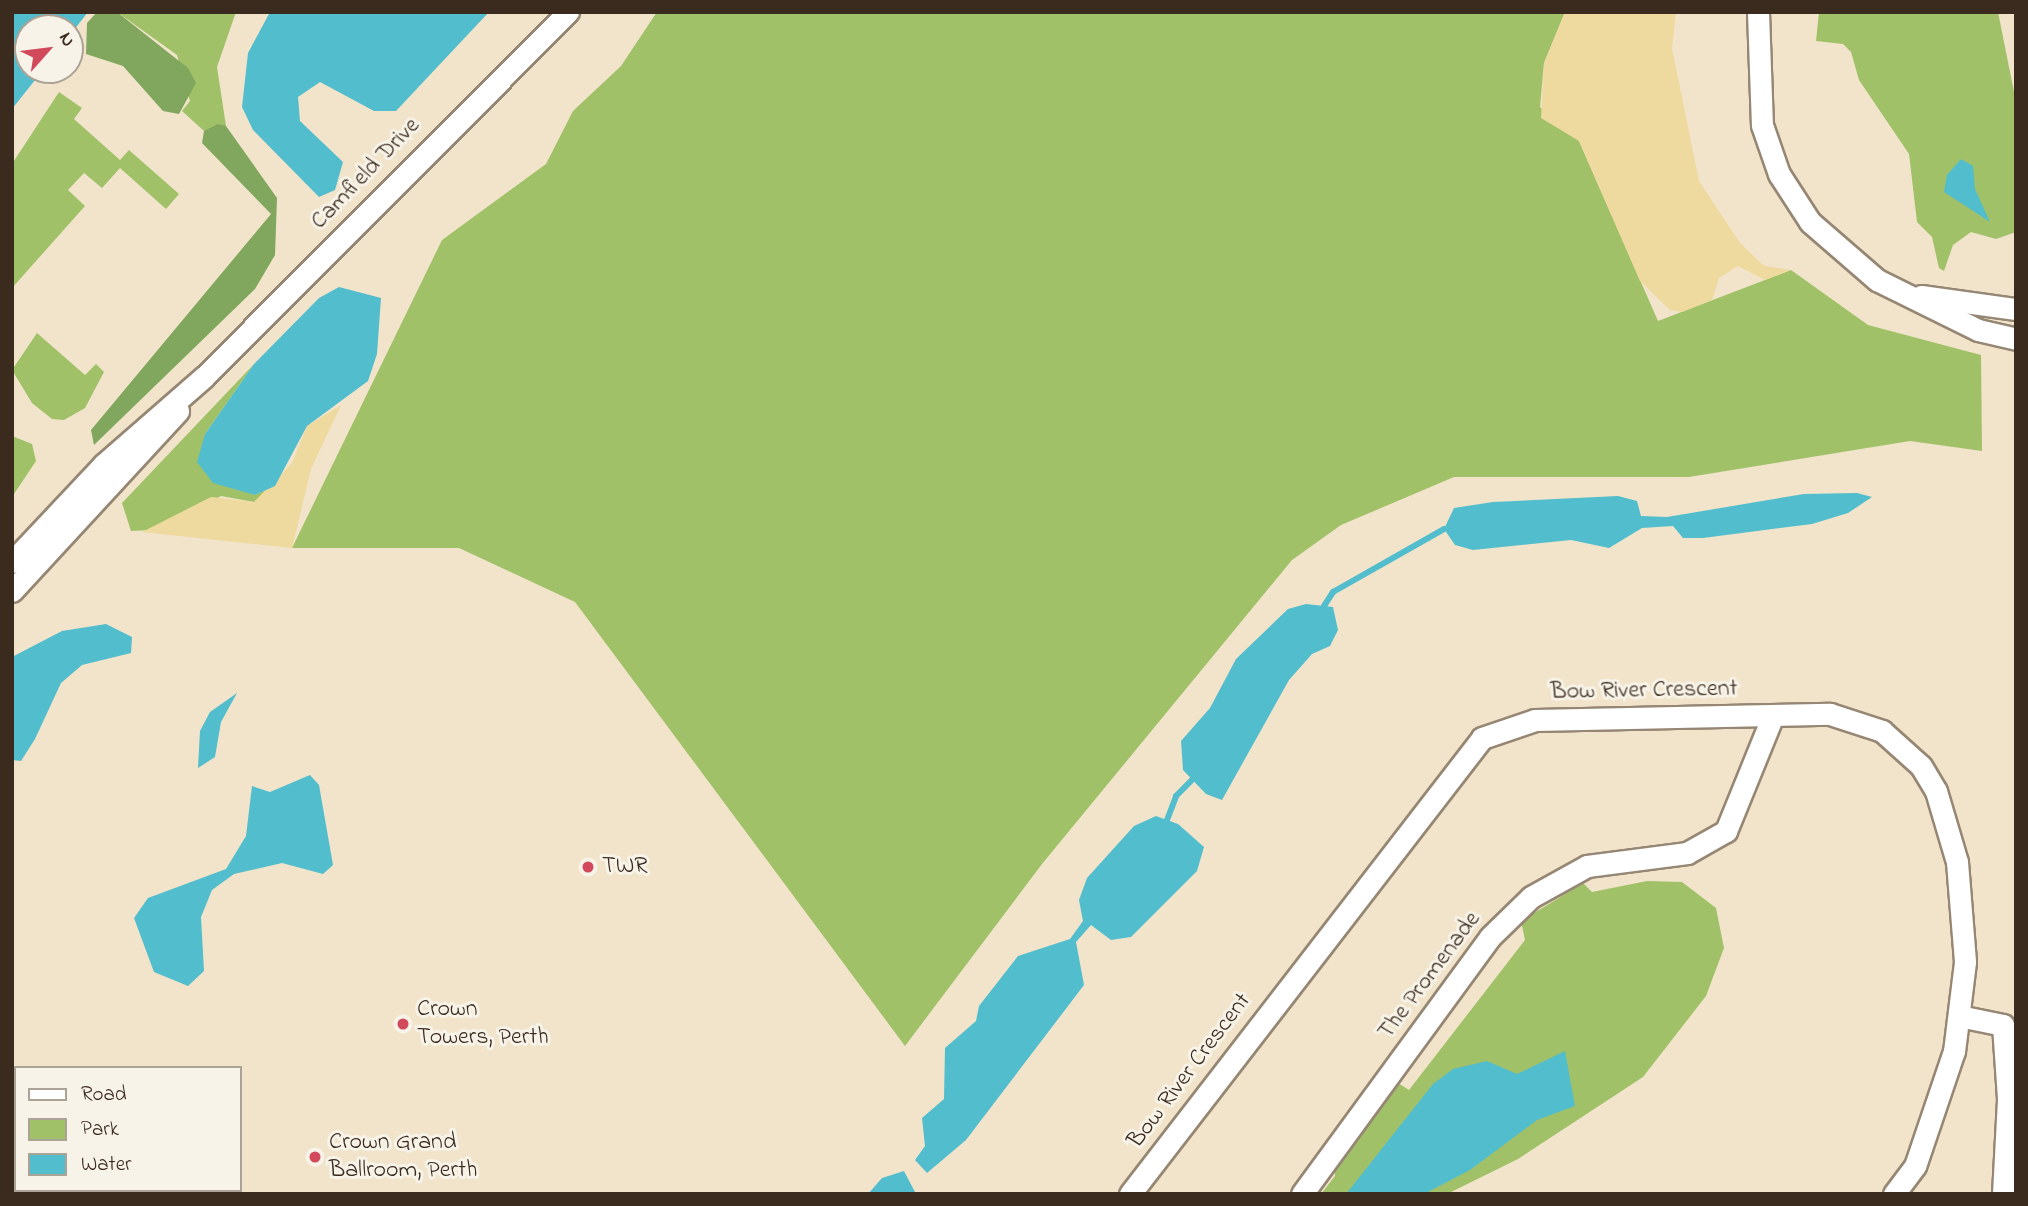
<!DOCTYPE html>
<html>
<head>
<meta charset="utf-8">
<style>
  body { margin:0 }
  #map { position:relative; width:2028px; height:1206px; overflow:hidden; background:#f1e4ca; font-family:"Indie Flower",sans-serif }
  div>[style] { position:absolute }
  .green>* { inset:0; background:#a1c169 }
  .forest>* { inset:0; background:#80a75d }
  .sand>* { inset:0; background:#eeda9e }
  .water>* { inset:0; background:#52bdcd }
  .stream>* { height:6px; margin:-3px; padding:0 3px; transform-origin:3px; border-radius:3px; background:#52bdcd }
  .roads { filter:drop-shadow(2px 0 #968774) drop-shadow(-2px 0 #968774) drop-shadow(0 2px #968774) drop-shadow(0 -2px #968774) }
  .street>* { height:21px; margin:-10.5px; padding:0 10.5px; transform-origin:10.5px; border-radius:10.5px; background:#fff }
  .dots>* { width:19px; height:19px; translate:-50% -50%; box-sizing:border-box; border:4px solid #f7f3e8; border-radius:50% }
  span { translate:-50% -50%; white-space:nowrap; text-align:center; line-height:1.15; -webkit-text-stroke:6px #f7f3e8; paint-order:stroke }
  .street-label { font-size:24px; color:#3b2a1e }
  .poi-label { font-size:24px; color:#3b2a1e }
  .left { translate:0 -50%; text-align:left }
  .frame { position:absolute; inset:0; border:14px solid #3b2a1e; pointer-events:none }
  .legend { position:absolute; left:14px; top:1066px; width:228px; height:126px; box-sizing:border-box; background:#f7f3e8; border:2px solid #aca397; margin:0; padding:9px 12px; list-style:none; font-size:21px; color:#3b2a1e }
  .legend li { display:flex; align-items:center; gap:14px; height:35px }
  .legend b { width:35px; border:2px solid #aca397 }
  .north { position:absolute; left:14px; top:14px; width:70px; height:70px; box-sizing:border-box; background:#f7f3e8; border:2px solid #aca397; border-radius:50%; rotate:62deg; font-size:19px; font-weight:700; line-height:28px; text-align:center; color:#3b2a1e }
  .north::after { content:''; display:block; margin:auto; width:24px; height:32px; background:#d1495b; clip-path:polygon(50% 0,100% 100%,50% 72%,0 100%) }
</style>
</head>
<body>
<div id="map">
  <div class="green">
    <div style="clip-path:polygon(117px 12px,236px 12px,217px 67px,226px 126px,204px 131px,182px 111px,190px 101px,177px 55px)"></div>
    <div style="clip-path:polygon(657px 12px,1565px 12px,1544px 63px,1540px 107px,1579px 141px,1658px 321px,1791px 270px,1868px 325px,1981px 355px,1982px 451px,1910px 441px,1689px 477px,1454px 477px,1341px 525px,1292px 560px,1042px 864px,905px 1046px,575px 602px,459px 548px,292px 548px,442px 240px,546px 164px,573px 111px,621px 66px)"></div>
    <div style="clip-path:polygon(1819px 12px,1998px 12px,2015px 97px,2016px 232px,1996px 239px,1971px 232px,1953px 245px,1944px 271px,1939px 268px,1932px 237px,1917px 222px,1909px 154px,1859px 80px,1851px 52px,1843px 44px,1816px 41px)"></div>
    <div style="clip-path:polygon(59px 92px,82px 108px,74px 119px,120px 160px,129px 150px,179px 194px,166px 209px,120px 168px,102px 188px,84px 173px,68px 190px,85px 206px,12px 288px,12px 164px)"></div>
    <div style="clip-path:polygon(37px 333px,85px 375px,96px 364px,104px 372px,85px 408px,64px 420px,52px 419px,32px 403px,12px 370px)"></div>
    <div style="clip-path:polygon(254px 364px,205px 434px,255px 495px,275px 486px,254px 502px,221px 496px,152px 530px,131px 531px,122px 503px)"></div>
    <div style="clip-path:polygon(12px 436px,32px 444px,36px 461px,12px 497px)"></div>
    <div style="clip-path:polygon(1647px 881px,1682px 882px,1716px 908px,1724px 948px,1706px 996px,1643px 1077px,1518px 1159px,1447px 1194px,1321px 1194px,1335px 1176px,1334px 1166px,1398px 1083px,1409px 1090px,1525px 940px,1521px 921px,1583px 883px,1592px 892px)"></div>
  </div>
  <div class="forest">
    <div style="clip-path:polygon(117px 12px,188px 68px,196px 83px,179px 114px,163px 111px,123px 66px,86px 54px,87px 23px,97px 12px)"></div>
    <div style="clip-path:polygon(218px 124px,226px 126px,277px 198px,275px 255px,255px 289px,94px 445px,91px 430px,271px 214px,202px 143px,204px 131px)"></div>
  </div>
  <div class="sand">
    <div style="clip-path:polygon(1565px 12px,1676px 12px,1672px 48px,1699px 181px,1740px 243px,1764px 266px,1791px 270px,1765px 280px,1738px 266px,1719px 278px,1712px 300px,1682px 312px,1670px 310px,1640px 281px,1579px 141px,1541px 118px,1544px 63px)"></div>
    <div style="clip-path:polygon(341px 405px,311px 469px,292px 548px,142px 532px,211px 497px,254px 502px,292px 463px,307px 426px)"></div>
  </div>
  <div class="water">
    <div style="clip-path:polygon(12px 12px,88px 12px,70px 35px,70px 28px,28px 28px,28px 70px,43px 70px,12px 109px)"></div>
    <div style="clip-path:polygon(270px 12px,489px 12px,396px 111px,374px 111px,320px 82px,298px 97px,300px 121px,343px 162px,335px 190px,319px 197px,253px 130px,242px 107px,248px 53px)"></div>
    <div style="clip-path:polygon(1961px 159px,1973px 166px,1975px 189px,1990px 222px,1944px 192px,1947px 175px)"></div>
    <div style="clip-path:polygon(339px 287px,381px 298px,377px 354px,368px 381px,307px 426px,275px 486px,255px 495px,213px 483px,197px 462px,205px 434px,254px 364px,319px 298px)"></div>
    <div style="clip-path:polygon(1857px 493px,1872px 497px,1848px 513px,1812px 524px,1703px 538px,1683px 538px,1673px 526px,1642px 528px,1609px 548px,1571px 540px,1473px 550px,1455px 545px,1444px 529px,1454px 508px,1493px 502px,1618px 496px,1637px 501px,1641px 516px,1667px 517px,1804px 494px)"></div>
    <div style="clip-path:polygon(1306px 604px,1333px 607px,1338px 630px,1330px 646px,1312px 654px,1289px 680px,1222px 800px,1206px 794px,1183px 770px,1181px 741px,1210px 708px,1236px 659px,1288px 609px)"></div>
    <div style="clip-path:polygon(106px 624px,132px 637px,131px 653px,82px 665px,61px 683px,35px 739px,21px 761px,12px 760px,12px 657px,62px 631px)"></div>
    <div style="clip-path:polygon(237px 693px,221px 722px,215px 757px,198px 768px,200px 731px,210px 712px)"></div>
    <div style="clip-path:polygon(310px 775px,319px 785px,333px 865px,323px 874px,282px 863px,234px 874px,212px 890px,201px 917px,204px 971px,188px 986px,154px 972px,134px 918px,148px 898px,226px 869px,246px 836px,252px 786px,270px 792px)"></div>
    <div style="clip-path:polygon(1156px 816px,1178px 824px,1204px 847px,1197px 871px,1131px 937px,1111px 940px,1091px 925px,1076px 942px,1084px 985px,966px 1140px,927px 1173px,915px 1160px,925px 1146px,922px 1118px,944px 1099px,945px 1048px,976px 1021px,979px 1006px,1018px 956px,1070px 939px,1083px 921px,1079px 900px,1087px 878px,1134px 826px)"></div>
    <div style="clip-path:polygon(1565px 1051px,1575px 1106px,1537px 1120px,1470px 1170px,1424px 1194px,1346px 1194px,1433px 1084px,1453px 1069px,1487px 1061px,1517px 1074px)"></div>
    <div style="clip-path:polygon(12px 1110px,16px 1114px,12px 1172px)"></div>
    <div style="clip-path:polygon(904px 1171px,916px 1194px,868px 1194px,882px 1178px)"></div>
  </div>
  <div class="stream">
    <div style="left:1324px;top:606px;width:17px;rotate:-57deg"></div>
    <div style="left:1333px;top:592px;width:128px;rotate:-29.6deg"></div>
    <div style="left:1167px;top:820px;width:26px;rotate:-69deg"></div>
    <div style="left:1176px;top:796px;width:23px;rotate:-45deg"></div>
  </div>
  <div class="roads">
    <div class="street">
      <div style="left:1758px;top:12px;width:113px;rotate:88deg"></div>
      <div style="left:1762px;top:125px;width:52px;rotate:70.9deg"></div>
      <div style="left:1779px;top:174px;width:57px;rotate:57.1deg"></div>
      <div style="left:1810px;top:222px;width:89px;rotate:40.9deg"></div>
      <div style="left:1877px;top:280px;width:113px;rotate:26.3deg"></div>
      <div style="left:1978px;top:330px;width:39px;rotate:13deg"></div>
      <div style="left:1921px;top:296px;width:96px;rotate:7.8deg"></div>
      <div style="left:12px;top:562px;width:133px;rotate:-46.8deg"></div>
      <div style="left:103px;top:465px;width:135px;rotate:-41.1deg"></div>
      <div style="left:205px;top:376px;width:514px;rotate:-45.08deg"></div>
      <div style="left:12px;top:591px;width:245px;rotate:-47.3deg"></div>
      <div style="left:1959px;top:1016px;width:45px;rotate:11.6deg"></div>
      <div style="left:2003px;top:1025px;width:74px;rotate:86.1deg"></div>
      <div style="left:2008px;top:1099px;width:95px;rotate:93deg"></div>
      <div style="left:1130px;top:1194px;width:576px;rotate:-52.33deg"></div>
      <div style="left:1482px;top:738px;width:56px;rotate:-18.8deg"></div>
      <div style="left:1535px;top:720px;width:295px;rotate:-1.2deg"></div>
      <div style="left:1830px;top:714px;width:55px;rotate:18.1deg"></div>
      <div style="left:1882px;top:731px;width:52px;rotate:41.9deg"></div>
      <div style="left:1921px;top:766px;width:29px;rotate:59deg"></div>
      <div style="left:1936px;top:791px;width:74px;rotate:73.5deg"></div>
      <div style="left:1957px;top:862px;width:100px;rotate:85.4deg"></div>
      <div style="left:1965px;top:962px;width:90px;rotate:97deg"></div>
      <div style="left:1954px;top:1051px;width:121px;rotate:108.7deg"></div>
      <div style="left:1915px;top:1166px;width:35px;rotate:127deg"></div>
      <div style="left:1302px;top:1194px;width:318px;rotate:-53.8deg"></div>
      <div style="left:1490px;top:937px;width:57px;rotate:-44.3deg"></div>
      <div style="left:1531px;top:897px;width:64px;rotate:-29deg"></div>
      <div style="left:1587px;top:866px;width:101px;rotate:-7.4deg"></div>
      <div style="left:1687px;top:853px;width:45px;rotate:-29.4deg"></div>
      <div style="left:1726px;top:831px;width:125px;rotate:-67.9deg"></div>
    </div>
  </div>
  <div class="dots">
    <div style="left:588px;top:867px;background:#d1495b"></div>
    <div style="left:403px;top:1024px;background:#d1495b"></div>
    <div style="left:315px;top:1157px;background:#d1495b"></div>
  </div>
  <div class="street-label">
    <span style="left:366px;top:174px;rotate:-46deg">Camfield Drive</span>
    <span style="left:1644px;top:691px;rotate:-1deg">Bow River Crescent</span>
    <span style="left:1430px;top:976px;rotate:-53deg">The Promenade</span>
    <span style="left:1190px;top:1071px;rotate:-53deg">Bow River Crescent</span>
  </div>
  <div class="poi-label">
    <span class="left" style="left:602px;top:867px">TWR</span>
    <span class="left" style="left:417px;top:1024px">Crown<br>Towers, Perth</span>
    <span class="left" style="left:329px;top:1157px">Crown Grand<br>Ballroom, Perth</span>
  </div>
  <div class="frame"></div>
  <ul class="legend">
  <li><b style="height:9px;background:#fff"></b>Road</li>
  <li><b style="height:19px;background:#a1c169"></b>Park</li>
  <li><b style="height:19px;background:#52bdcd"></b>Water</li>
  </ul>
  <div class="north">N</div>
</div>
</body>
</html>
